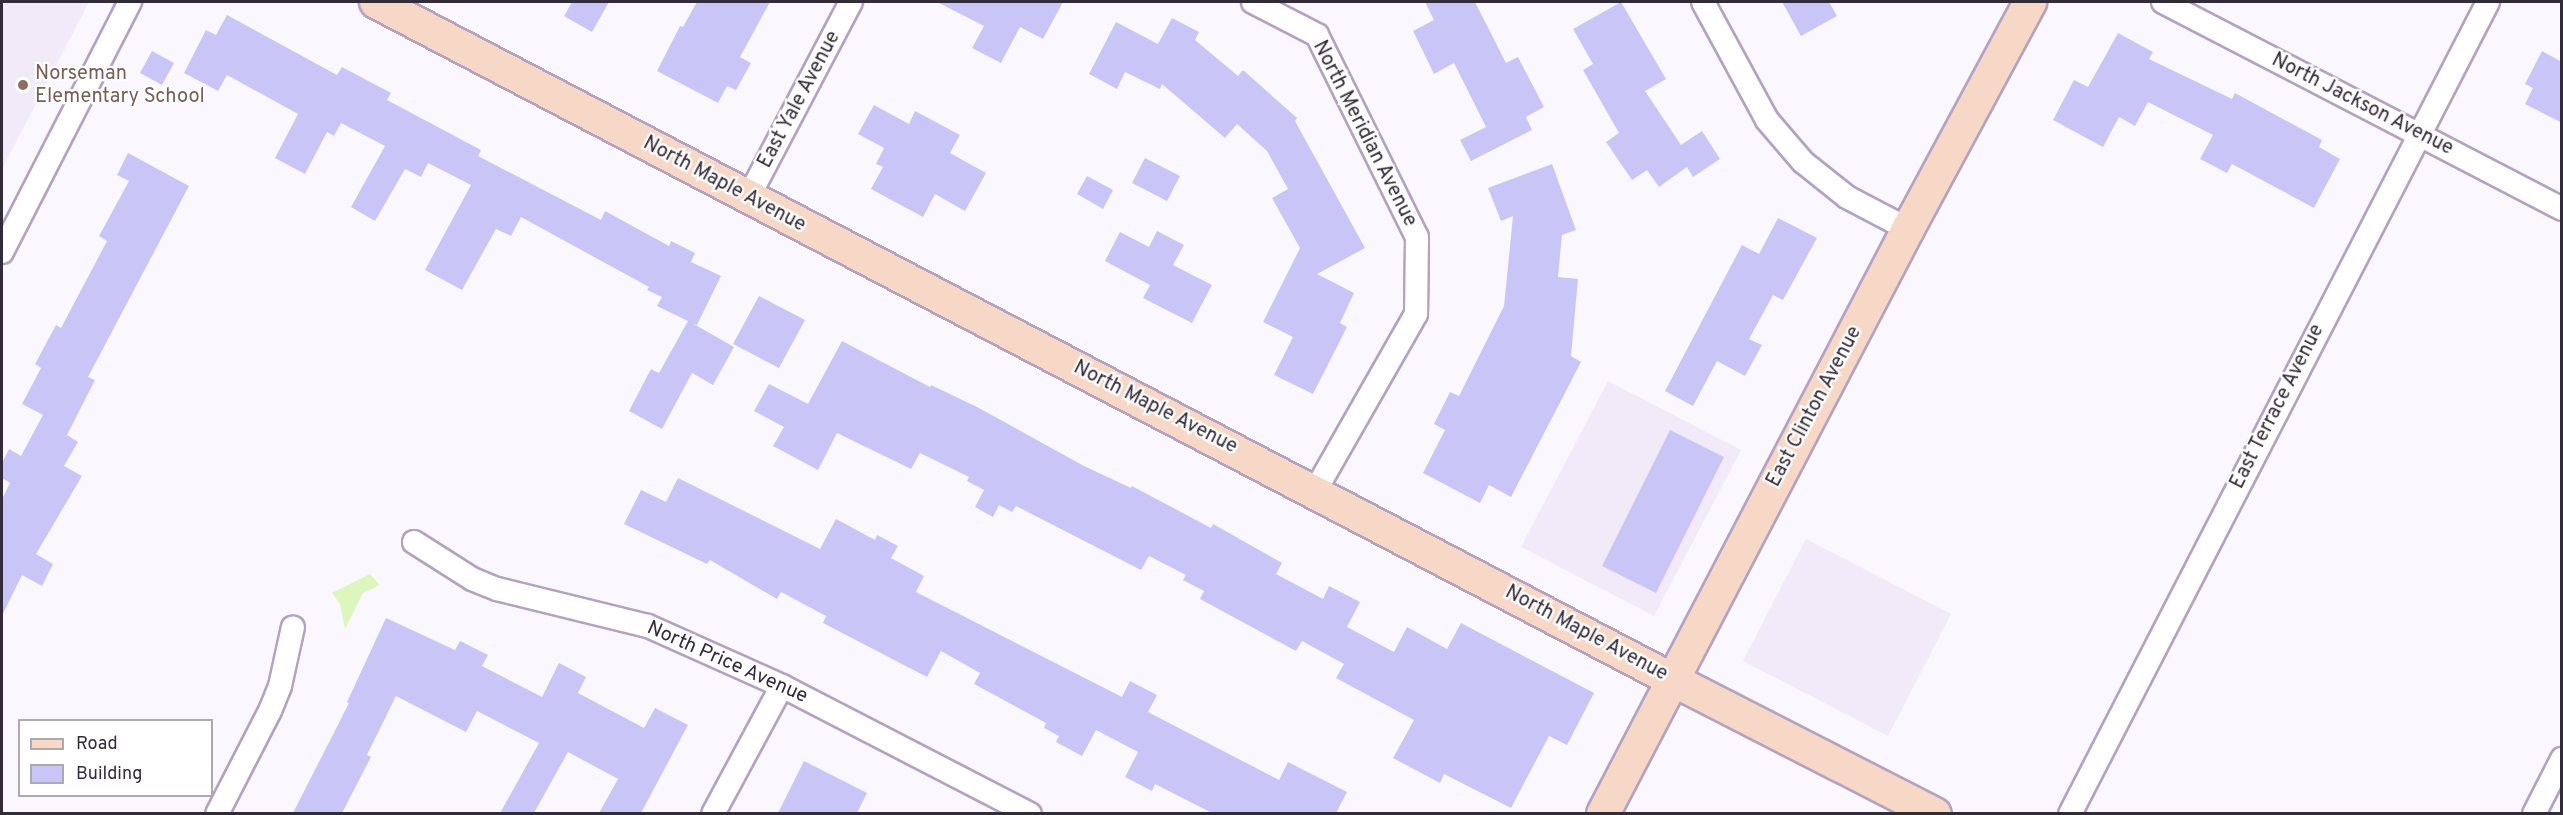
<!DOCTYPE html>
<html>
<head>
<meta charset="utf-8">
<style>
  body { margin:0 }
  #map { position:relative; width:2563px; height:815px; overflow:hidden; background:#faf7fe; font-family:Overpass,sans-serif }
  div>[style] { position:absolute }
  .built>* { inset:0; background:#f2e9f9 }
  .green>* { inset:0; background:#dcf6be }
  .building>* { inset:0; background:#cac5f7 }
  .roads { filter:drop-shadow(2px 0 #b3a2c2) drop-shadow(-2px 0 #b3a2c2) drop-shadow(0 2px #b3a2c2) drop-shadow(0 -2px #b3a2c2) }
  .street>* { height:22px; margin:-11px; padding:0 11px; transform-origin:11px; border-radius:11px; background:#fff }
  .secondary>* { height:32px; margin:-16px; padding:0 16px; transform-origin:16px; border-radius:16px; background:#f7d7c6 }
  .dots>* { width:16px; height:16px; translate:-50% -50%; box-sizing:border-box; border:3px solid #fff; border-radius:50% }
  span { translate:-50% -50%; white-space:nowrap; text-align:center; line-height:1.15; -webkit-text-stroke:4.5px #fff; paint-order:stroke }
  .education-label { font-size:20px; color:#785e54 }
  .left { translate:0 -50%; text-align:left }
  .street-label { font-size:20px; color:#322b38 }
  .frame { position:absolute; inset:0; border:3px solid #322b38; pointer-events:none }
  .legend { position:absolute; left:18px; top:719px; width:195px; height:78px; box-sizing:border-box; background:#fff; border:2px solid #adaaaf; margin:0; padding:8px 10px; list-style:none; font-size:18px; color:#322b38 }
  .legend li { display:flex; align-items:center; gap:12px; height:30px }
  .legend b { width:30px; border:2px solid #adaaaf }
</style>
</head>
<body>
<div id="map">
  <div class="built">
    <div style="clip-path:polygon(2px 2px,89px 2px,2px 169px)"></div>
    <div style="clip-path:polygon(1608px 381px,1741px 450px,1654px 616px,1521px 547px)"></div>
    <div style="clip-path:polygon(1806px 539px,1951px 614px,1888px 736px,1743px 661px)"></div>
  </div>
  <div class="green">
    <div style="clip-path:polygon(370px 574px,380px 585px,363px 593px,345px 629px,340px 604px,332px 593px)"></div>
  </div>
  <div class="building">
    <div style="clip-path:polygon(572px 2px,609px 2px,592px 32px,564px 16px)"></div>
    <div style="clip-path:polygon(697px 2px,770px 2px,740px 57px,751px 63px,736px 90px,727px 86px,718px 103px,657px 71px,680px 26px,683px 27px)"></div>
    <div style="clip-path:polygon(937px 2px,1063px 2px,1043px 39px,1020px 27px,1001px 63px,972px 48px,984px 26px)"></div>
    <div style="clip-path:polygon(1425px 2px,1475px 2px,1506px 63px,1518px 57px,1544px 107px,1526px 117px,1532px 130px,1471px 161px,1460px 140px,1486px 127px,1454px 63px,1434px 74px,1413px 31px,1434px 20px)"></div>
    <div style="clip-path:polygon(1621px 2px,1666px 79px,1645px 91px,1681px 145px,1702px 131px,1720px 159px,1693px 177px,1687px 167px,1659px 187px,1647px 170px,1632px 180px,1606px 142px,1619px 133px,1583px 70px,1593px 64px,1573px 29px)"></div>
    <div style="clip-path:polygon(1782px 2px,1829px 2px,1837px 16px,1801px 36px)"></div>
    <div style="clip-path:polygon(227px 15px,337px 75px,342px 67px,391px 93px,387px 100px,481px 150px,478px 156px,601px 220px,605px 211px,669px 246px,671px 241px,695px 253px,691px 262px,721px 276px,697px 325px,692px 323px,734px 347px,713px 385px,692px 373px,662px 429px,629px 411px,651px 369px,659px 373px,688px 321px,657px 306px,662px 297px,647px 290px,649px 287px,521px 217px,511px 236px,496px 229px,462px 290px,425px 270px,471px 185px,428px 163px,421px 177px,405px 169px,375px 221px,351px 207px,385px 146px,341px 123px,334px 136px,327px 132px,305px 174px,275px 158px,298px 114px,227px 75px,218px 91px,184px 73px,206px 30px,216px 35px)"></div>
    <div style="clip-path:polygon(1172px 18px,1199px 32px,1195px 40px,1238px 76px,1243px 70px,1297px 118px,1295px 121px,1365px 248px,1317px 274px,1354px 293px,1340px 323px,1347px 327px,1313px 394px,1274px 375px,1293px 337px,1263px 322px,1300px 248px,1272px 198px,1288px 189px,1267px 151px,1237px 124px,1225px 138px,1162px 84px,1160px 89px,1125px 72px,1117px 89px,1089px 74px,1116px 22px,1158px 44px)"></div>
    <div style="clip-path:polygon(2118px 33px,2153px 52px,2149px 59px,2232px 99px,2235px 93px,2322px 140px,2319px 147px,2340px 159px,2314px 208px,2232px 164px,2227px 173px,2200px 159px,2213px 135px,2148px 102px,2135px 126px,2119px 117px,2103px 147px,2053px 120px,2074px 80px,2088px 87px)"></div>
    <div style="clip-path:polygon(152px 51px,174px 63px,162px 85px,140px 73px)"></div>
    <div style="clip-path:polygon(2542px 51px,2562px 62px,2562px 123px,2525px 104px,2533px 88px,2525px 84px)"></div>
    <div style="clip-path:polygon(874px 105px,909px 124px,915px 111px,960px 135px,950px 153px,986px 173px,965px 211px,935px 194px,923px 217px,871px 189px,883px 167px,876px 164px,884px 148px,858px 134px)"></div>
    <div style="clip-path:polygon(128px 153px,189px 186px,88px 377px,95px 380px,67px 435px,78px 442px,64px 466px,82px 476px,36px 554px,53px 564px,42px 586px,22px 575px,2px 616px,2px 499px,10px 483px,2px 478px,2px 463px,9px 449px,21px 456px,43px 415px,22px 404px,41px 368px,35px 364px,56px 325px,61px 328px,107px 241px,99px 236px,129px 181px,117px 175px)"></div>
    <div style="clip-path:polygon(1145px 158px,1180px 176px,1167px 201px,1132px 183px)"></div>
    <div style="clip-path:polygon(1552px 164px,1576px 230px,1562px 235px,1558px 277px,1578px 279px,1571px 356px,1581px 362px,1511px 497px,1489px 485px,1480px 503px,1423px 473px,1445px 430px,1434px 424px,1450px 392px,1459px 396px,1504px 306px,1513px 216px,1501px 221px,1488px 188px)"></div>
    <div style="clip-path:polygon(1087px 176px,1113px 190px,1103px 209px,1077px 194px)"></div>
    <div style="clip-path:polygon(1778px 218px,1817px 238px,1783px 300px,1773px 295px,1749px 339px,1762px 345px,1745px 376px,1717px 361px,1693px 406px,1665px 391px,1742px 245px,1759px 254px)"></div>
    <div style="clip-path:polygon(1157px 231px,1184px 245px,1173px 265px,1212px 285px,1192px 323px,1143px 298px,1150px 285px,1105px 261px,1120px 232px,1149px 247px)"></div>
    <div style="clip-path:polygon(759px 296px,805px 320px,779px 368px,733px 344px)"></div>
    <div style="clip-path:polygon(842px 341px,930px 387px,931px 385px,977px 407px,1084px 466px,1131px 488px,1132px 486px,1211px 528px,1213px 524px,1282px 563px,1276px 574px,1323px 599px,1329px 586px,1360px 602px,1347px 627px,1394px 652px,1407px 627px,1447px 649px,1461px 623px,1594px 693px,1567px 745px,1549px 736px,1511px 808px,1444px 774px,1440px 783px,1393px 758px,1414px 720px,1336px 678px,1344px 664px,1302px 641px,1296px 651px,1200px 599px,1204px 591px,1183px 580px,1186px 575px,1149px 556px,1141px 570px,1016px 506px,1012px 512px,999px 505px,993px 517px,975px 507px,984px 490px,967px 481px,969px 477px,920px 453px,911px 469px,837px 433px,818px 470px,773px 446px,784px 427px,754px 411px,769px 384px,808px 404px)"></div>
    <div style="clip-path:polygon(1670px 430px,1724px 457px,1656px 593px,1602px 566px)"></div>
    <div style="clip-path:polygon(678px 478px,820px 549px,836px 519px,875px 540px,877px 535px,898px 546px,891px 558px,924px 576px,916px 592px,1122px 697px,1130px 681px,1157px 695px,1148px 712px,1279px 780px,1288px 762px,1347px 792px,1336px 813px,1212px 813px,1155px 784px,1152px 791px,1125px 777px,1138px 752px,1096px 730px,1082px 756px,1056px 742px,1059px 736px,1044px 728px,1046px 723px,974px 684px,980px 673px,941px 651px,927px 677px,823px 623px,826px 616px,781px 592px,777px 599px,710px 560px,707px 564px,624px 524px,641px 490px,666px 502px)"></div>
    <div style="clip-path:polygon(386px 618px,455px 650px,460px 641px,488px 655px,482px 666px,542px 697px,559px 663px,586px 677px,578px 693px,644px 728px,655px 708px,688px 725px,641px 813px,599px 813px,618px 779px,568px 752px,534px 813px,500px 813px,539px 743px,477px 711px,466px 732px,396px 696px,367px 755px,371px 757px,342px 813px,293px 813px,349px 703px,347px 702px)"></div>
    <div style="clip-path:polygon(804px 761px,867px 793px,857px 813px,778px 813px)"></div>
  </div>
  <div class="roads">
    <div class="street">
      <div style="left:1253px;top:2px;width:72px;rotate:27.3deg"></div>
      <div style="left:1317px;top:35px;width:225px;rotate:63.7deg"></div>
      <div style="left:1417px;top:237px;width:77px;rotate:90.7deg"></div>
      <div style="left:1416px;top:314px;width:204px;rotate:119.7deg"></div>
      <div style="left:1703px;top:2px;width:134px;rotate:61.5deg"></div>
      <div style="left:1767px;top:120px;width:55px;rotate:49.4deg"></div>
      <div style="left:1803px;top:162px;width:56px;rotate:38.5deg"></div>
      <div style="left:1847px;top:197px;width:69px;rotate:27.7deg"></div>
      <div style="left:2163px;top:2px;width:449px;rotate:27.4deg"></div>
      <div style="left:748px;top:198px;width:221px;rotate:-62.3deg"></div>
      <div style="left:2px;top:252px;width:281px;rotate:-62.9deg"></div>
      <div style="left:414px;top:542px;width:69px;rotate:32.5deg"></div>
      <div style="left:472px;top:579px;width:27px;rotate:22deg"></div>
      <div style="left:497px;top:589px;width:155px;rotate:13.8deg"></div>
      <div style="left:648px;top:626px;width:147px;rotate:24.1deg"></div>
      <div style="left:782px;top:686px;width:279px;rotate:27.3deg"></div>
      <div style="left:217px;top:814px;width:116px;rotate:-62.8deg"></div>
      <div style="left:270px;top:711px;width:27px;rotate:-68deg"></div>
      <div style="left:280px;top:686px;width:60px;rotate:-77.6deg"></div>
      <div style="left:713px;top:814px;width:145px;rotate:-61.7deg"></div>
      <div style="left:2070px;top:814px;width:913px;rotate:-62.76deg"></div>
      <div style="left:2534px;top:814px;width:62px;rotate:-63deg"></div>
    </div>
    <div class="secondary">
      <div style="left:376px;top:2px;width:1464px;rotate:27.6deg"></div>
      <div style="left:1673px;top:680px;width:294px;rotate:27.1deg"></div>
      <div style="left:1603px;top:814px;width:660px;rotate:-62.46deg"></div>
      <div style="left:1908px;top:229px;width:258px;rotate:-61.7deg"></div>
    </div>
  </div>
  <div class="dots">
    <div style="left:23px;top:85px;background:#8d6e63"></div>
  </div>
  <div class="education-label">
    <span class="left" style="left:35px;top:86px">Norseman<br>Elementary School</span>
  </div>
  <div class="street-label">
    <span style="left:800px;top:100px;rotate:-62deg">East Yale Avenue</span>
    <span style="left:2362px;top:105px;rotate:27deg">North Jackson Avenue</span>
    <span style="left:1364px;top:134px;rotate:63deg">North Meridian Avenue</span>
    <span style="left:724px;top:185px;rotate:28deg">North Maple Avenue</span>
    <span style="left:1815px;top:407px;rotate:-62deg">East Clinton Avenue</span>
    <span style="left:2278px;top:407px;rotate:-63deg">East Terrace Avenue</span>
    <span style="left:1155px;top:408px;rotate:27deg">North Maple Avenue</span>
    <span style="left:1586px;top:634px;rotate:28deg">North Maple Avenue</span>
    <span style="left:727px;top:663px;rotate:24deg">North Price Avenue</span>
  </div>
  <div class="frame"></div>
  <ul class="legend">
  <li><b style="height:8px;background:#f7d7c6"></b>Road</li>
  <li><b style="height:16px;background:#cac5f7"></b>Building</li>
  </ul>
</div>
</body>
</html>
